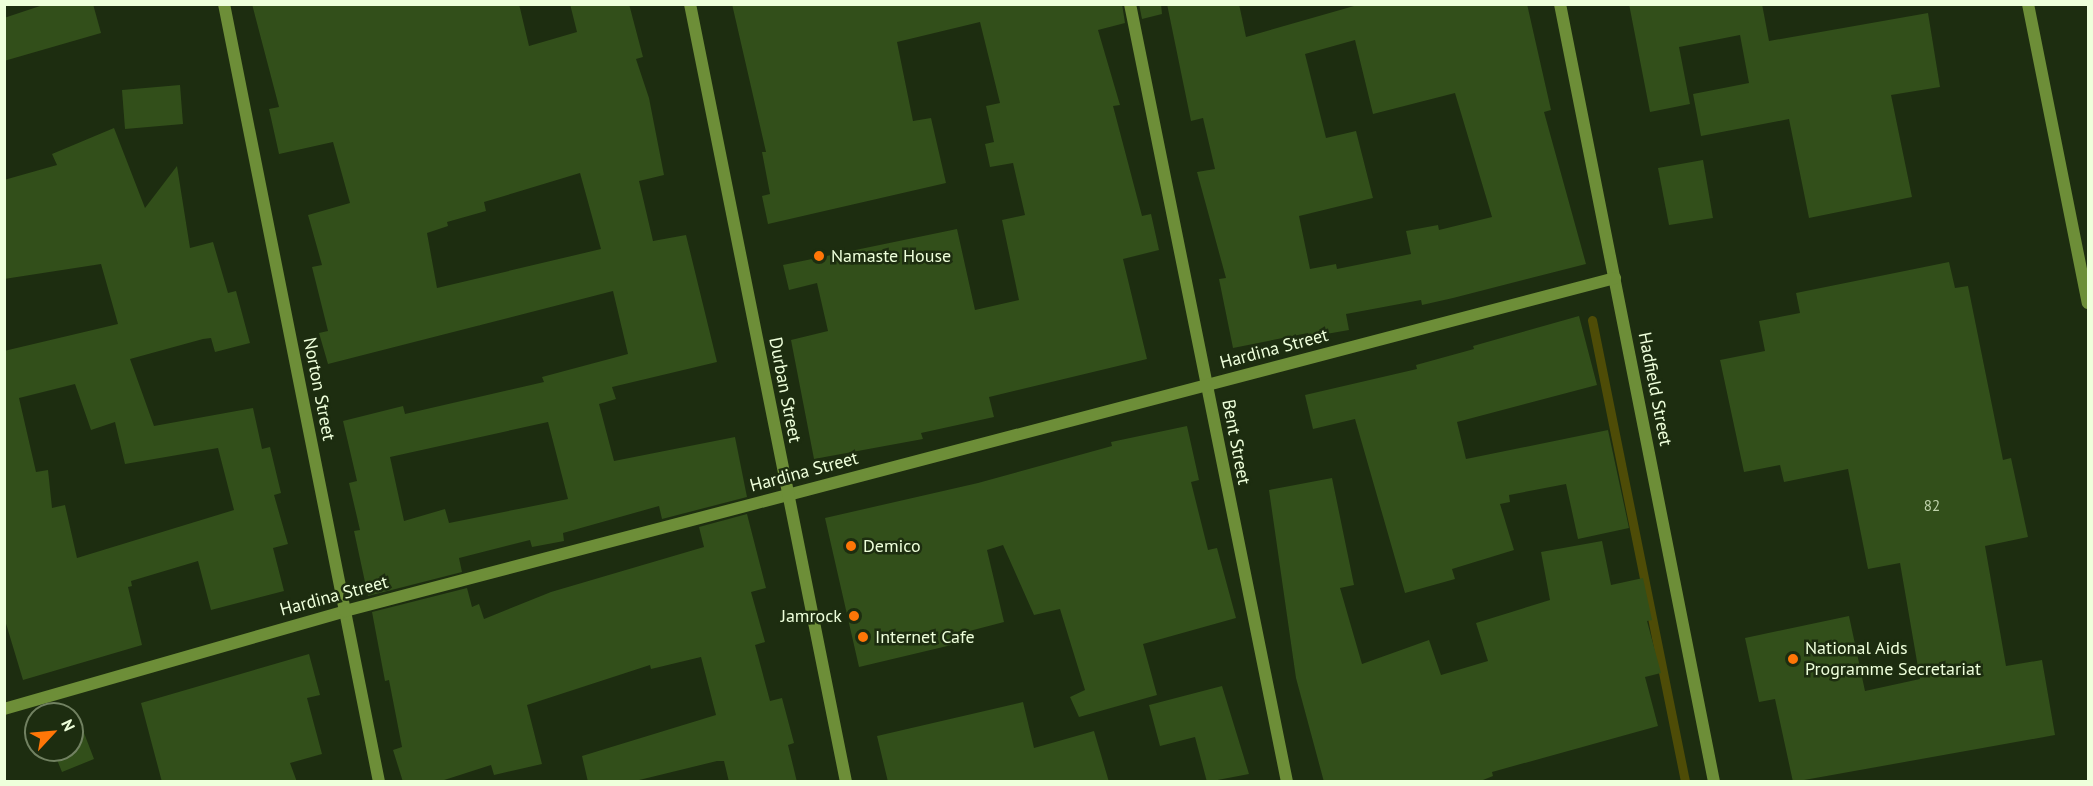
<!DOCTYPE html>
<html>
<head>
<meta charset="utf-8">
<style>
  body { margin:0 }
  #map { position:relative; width:2093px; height:786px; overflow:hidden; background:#1d2d10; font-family:"PT Sans",sans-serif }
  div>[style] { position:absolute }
  .stream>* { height:9px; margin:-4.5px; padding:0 4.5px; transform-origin:4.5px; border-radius:4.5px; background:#4e4c07 }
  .building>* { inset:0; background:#324f1a }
  .minor>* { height:12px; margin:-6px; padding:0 6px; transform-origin:6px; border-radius:6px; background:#6d8e38 }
  .tertiary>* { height:12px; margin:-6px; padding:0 6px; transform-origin:6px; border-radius:6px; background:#6d8e38 }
  .dots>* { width:16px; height:16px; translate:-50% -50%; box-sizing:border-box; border:3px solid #1d2d10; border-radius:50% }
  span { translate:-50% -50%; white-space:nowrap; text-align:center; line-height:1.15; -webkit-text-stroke:5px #1d2d10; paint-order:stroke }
  .number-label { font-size:15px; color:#bfd3ab }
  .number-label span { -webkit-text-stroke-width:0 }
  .poi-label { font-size:18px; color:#eeffdb }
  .left { translate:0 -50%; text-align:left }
  .right { translate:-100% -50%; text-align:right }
  .street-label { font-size:18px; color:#eeffdb }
  .frame { position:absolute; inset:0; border:6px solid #eeffdb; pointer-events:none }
  .north { position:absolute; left:24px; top:702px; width:60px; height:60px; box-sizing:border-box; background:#1d2d10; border:2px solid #718161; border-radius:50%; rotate:64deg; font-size:16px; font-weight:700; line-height:24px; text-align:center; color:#eeffdb }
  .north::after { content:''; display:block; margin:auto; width:21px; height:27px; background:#ff7607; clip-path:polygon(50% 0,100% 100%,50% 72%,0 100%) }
</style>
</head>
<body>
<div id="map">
  <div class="stream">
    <div style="left:1592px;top:320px;width:471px;rotate:78.6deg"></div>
  </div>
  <div class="building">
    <div style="clip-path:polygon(46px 4px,93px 4px,101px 33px,4px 61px,4px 18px)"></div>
    <div style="clip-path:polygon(evenodd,252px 4px,519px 4px,529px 46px,577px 32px,570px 4px,629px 4px,643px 57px,636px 59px,649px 98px,664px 175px,639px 181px,653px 241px,686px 235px,717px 362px,612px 387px,616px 399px,599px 404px,614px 461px,735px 437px,747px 497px,662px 519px,659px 506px,563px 533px,564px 541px,532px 547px,530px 540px,459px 558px,462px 572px,368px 596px,354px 531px,360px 530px,349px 483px,357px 481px,343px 421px,403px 406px,405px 414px,544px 382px,542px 377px,628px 354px,613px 291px,328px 364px,319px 333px,328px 331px,312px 267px,322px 265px,308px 215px,350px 203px,333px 142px,279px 154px,269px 109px,279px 107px,252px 4px,580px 173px,601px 249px,437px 288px,427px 233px,448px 226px,447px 222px,486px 211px,484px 202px,580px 173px,252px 4px,548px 422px,568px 499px,449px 523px,445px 509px,404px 521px,390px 457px,548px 422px)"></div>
    <div style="clip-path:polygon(732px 4px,1122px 4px,1125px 23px,1098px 30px,1120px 105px,1113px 106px,1142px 216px,1151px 214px,1159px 250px,1123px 259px,1147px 359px,989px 397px,994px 417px,921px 433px,923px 439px,814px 459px,791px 340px,828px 331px,817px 283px,789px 290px,783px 265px,957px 229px,975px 310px,1019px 300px,1002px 220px,1025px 215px,1013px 163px,990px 167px,985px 144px,994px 142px,986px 106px,1000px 103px,980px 22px,897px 42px,913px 121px,931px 118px,946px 183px,768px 224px,762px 196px,770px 194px,762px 152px,766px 152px)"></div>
    <div style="clip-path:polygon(1139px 4px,1161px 4px,1162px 14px,1142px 19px)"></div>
    <div style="clip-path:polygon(evenodd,1167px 4px,1239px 4px,1246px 37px,1361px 4px,1527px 4px,1551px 110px,1544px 112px,1586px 264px,1453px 298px,1422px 305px,1421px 300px,1346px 314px,1349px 330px,1309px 337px,1308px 333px,1233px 348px,1219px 279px,1226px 278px,1197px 172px,1215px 169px,1203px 118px,1191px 121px,1167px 4px,1355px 40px,1373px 114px,1455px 93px,1492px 217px,1439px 230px,1438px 225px,1406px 231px,1411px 254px,1337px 269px,1336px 264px,1310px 269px,1299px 216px,1373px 198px,1356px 131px,1326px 138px,1305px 54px,1355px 40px)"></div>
    <div style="clip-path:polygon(1629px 4px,1762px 4px,1769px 41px,1928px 13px,1940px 87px,1891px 95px,1912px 197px,1809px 218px,1789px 119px,1701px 136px,1693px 94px,1749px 83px,1740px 35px,1679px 47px,1690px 104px,1650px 112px)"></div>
    <div style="clip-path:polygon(180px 85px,183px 124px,125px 129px,122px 90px)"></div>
    <div style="clip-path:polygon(evenodd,114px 128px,145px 208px,177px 166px,190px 248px,213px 242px,228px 293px,236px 291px,250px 343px,215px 352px,211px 338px,203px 339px,130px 359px,154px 426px,253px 408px,262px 449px,270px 447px,281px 493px,274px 495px,288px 544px,273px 548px,284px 591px,211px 610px,198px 561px,131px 581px,132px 586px,128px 587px,142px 645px,23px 680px,4px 617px,4px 351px,118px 324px,101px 264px,4px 279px,4px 180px,57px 165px,52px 154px,114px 128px,75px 384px,91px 430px,115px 422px,125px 464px,218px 448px,234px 510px,77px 558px,65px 505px,52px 508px,48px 470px,36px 472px,19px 398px,75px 384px)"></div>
    <div style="clip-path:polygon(1703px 160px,1713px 218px,1669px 225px,1658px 168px)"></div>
    <div style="clip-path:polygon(1949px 262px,1955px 288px,1968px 286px,2003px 460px,2011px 458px,2028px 537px,1985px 546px,2006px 666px,2042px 660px,2055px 735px,1793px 782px,1775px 699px,1759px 702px,1745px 638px,1849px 616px,1865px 691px,1920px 679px,1900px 563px,1868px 569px,1848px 469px,1784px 482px,1780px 465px,1744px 472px,1720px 360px,1765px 351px,1759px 321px,1800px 313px,1796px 293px)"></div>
    <div style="clip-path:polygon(1579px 316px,1597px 385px,1457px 422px,1466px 459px,1608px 430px,1629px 528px,1578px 539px,1566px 484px,1509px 495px,1510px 502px,1500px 504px,1514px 550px,1452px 569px,1455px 579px,1405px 593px,1355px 419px,1313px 429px,1305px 395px,1417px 369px,1416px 365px,1474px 349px,1473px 346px)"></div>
    <div style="clip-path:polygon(1187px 426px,1199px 480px,1191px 482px,1208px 550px,1217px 548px,1236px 618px,1143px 644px,1157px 695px,1079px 717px,1070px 697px,1085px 690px,1060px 609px,1034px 615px,1003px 545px,987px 550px,1004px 622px,958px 634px,960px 643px,859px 667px,825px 518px,978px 483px,1112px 446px,1111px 442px)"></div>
    <div style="clip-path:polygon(1332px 478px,1354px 585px,1340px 588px,1362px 664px,1429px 640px,1441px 675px,1488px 661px,1476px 623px,1550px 600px,1541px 552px,1602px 541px,1611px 585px,1643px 578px,1652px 620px,1647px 621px,1661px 673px,1645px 677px,1658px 726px,1492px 772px,1493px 776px,1478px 782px,1324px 782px,1296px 678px,1269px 490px)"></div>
    <div style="clip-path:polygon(747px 514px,766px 588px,751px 592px,765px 642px,755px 645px,770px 701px,782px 698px,794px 743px,788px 745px,797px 782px,729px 782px,724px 761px,717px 761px,631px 782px,588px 782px,582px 756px,716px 715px,701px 657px,651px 669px,650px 665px,527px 705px,542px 764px,494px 775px,491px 765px,438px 782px,403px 782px,393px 750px,402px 747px,389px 680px,385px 681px,372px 612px,467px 588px,472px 607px,479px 604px,484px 619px,551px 592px,704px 547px,699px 527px)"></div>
    <div style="clip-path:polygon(309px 654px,320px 695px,307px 698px,322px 754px,290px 763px,297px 782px,162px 782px,141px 703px)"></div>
    <div style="clip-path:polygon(1222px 686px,1249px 774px,1207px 782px,1195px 737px,1160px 746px,1149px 705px)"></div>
    <div style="clip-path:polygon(1023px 702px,1034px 748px,1094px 731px,1109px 782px,888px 782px,877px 736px)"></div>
    <div style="clip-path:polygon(76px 712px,94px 759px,62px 772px,53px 750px,72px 750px,72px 714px)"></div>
  </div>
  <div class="minor">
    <div style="left:224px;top:4px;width:793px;rotate:78.73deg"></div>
    <div style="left:1130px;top:4px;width:794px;rotate:78.59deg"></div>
    <div style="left:1560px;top:4px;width:793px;rotate:78.8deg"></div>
    <div style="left:2028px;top:4px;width:305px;rotate:78.7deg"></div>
    <div style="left:4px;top:709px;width:355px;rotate:-16deg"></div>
    <div style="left:345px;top:611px;width:1313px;rotate:-14.69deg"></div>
  </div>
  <div class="tertiary">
    <div style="left:690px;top:4px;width:793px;rotate:78.66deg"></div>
  </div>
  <div class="dots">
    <div style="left:819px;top:256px;background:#ff7607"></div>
    <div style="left:851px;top:546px;background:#ff7607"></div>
    <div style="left:854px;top:616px;background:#ff7607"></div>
    <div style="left:863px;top:637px;background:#ff7607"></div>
    <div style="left:1793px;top:659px;background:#ff7607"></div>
  </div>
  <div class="number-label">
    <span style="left:1932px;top:506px">82</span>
  </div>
  <div class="poi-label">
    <span class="left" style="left:831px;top:256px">Namaste House</span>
    <span class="left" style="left:863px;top:546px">Demico</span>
    <span class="right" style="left:842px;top:616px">Jamrock</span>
    <span class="left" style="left:875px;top:637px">Internet Cafe</span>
    <span class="left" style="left:1805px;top:659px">National Aids<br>Programme Secretariat</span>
  </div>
  <div class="street-label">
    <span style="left:1274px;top:349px;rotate:-15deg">Hardina Street</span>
    <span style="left:319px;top:389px;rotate:79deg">Norton Street</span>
    <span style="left:1655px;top:389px;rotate:79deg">Hadfield Street</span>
    <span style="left:785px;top:390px;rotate:79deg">Durban Street</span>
    <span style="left:1236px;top:442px;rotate:79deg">Bent Street</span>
    <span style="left:804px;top:472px;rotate:-15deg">Hardina Street</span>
    <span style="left:334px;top:596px;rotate:-15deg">Hardina Street</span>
  </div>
  <div class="frame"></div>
  <div class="north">N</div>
</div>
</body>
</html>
